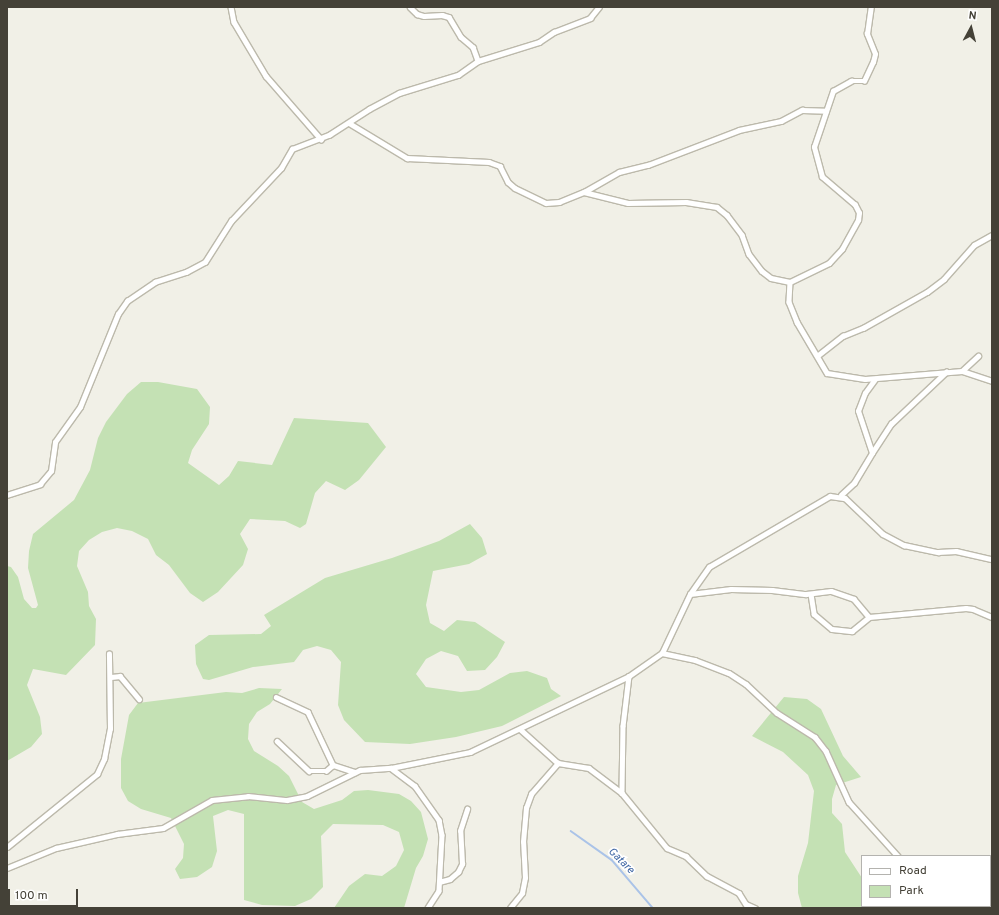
<!DOCTYPE html>
<html>
<head>
<meta charset="utf-8">
<style>
  body { margin:0 }
  #map { position:relative; width:999px; height:915px; overflow:hidden; background:#f1f0e7; font-family:Overpass,sans-serif }
  div>[style] { position:absolute }
  .green>* { inset:0; background:#c4e1b4 }
  .stream>* { height:1.5px; margin:-0.75px; padding:0 0.75px; transform-origin:0.75px; border-radius:0.75px; background:#aac3e8 }
  .roads { filter:drop-shadow(1px 0 #bcb9ab) drop-shadow(-1px 0 #bcb9ab) drop-shadow(0 1px #bcb9ab) drop-shadow(0 -1px #bcb9ab) }
  .minor>* { height:4.5px; margin:-2.25px; padding:0 2.25px; transform-origin:2.25px; border-radius:2.25px; background:#fff }
  span { translate:-50% -50%; white-space:nowrap; text-align:center; line-height:1.15; -webkit-text-stroke:3.5px #fff; paint-order:stroke }
  .water-label { font-size:11px; color:#3c64a3; font-style:italic }
  .frame { position:absolute; inset:0; border:8px solid #444137; pointer-events:none }
  .legend { position:absolute; left:861px; top:855px; width:130px; height:52px; box-sizing:border-box; background:#fff; border:1px solid #b4b3af; margin:0; padding:5px 7px; list-style:none; font-size:12px; color:#444137 }
  .legend li { display:flex; align-items:center; gap:8px; height:20px }
  .legend b { width:20px; border:1px solid #b4b3af }
  .north { position:absolute; left:951px; top:8px; width:40px; height:40px; -webkit-text-stroke:3px #fff; paint-order:stroke; rotate:7deg; font-size:11px; font-weight:700; line-height:16px; text-align:center; color:#444137 }
  .north::after { content:''; display:block; margin:auto; width:14px; height:18px; background:#444137; clip-path:polygon(50% 0,100% 100%,50% 72%,0 100%) }
  .scale { position:absolute; left:8px; top:889px; width:70px; height:18px; box-sizing:border-box; border:2px solid #444137; border-top:0; padding-left:5px; font-size:12px; line-height:14px; white-space:nowrap; color:#444137; -webkit-text-stroke:3px #fff; paint-order:stroke }
</style>
</head>
<body>
<div id="map">
  <div class="green">
    <div style="clip-path:polygon(141px 382px,158px 382px,197px 389px,210px 407px,209px 424px,192px 450px,188px 463px,219px 485px,229px 476px,238px 461px,272px 465px,294px 418px,368px 423px,386px 447px,359px 480px,345px 490px,326px 481px,315px 493px,306px 524px,300px 528px,285px 521px,250px 519px,240px 534px,248px 549px,243px 565px,218px 592px,203px 602px,190px 593px,169px 565px,156px 555px,148px 539px,132px 531px,117px 528px,102px 532px,89px 540px,79px 551px,77px 566px,88px 592px,89px 606px,96px 619px,95px 645px,66px 675px,33px 669px,27px 685px,40px 717px,42px 734px,31px 747px,7px 761px,7px 566px,11px 567px,18px 577px,24px 599px,32px 608px,36px 608px,38px 605px,28px 568px,29px 551px,33px 534px,74px 500px,90px 470px,98px 438px,106px 422px,127px 394px)"></div>
    <div style="clip-path:polygon(470px 524px,482px 538px,487px 554px,469px 564px,433px 571px,426px 605px,430px 623px,444px 631px,457px 620px,475px 622px,505px 642px,497px 657px,485px 670px,467px 671px,458px 656px,441px 651px,426px 659px,416px 674px,426px 687px,461px 692px,479px 690px,510px 673px,527px 671px,547px 678px,551px 689px,561px 696px,502px 726px,456px 737px,410px 744px,365px 742px,344px 720px,338px 705px,341px 662px,331px 650px,317px 646px,303px 650px,294px 662px,253px 667px,209px 680px,203px 679px,196px 664px,195px 645px,209px 635px,261px 634px,271px 626px,264px 615px,325px 578px,392px 558px,439px 541px)"></div>
    <div style="clip-path:polygon(259px 688px,282px 689px,270px 704px,257px 712px,249px 724px,248px 739px,254px 751px,278px 766px,289px 776px,302px 802px,314px 809px,342px 800px,354px 791px,368px 790px,399px 794px,411px 801px,421px 812px,428px 839px,423px 856px,416px 868px,404px 908px,334px 908px,349px 886px,365px 874px,382px 876px,396px 866px,404px 850px,399px 832px,383px 825px,333px 824px,321px 836px,323px 887px,311px 899px,295px 906px,262px 905px,244px 900px,244px 814px,228px 810px,213px 816px,217px 851px,212px 867px,197px 877px,180px 879px,175px 869px,183px 858px,184px 844px,171px 818px,141px 809px,128px 801px,121px 788px,121px 759px,129px 715px,138px 703px,226px 692px,242px 693px)"></div>
    <div style="clip-path:polygon(784px 697px,807px 699px,821px 709px,843px 756px,861px 777px,836px 785px,832px 799px,832px 813px,842px 824px,845px 852px,862px 878px,862px 906px,924px 908px,802px 908px,798px 893px,798px 876px,808px 843px,814px 791px,808px 775px,783px 752px,752px 736px)"></div>
  </div>
  <div class="stream">
    <div style="left:571px;top:831px;width:50px;rotate:35.3deg"></div>
    <div style="left:612px;top:860px;width:63px;rotate:49.5deg"></div>
  </div>
  <div class="roads">
    <div class="minor">
      <div style="left:231px;top:7px;width:15px;rotate:79deg"></div>
      <div style="left:234px;top:22px;width:63px;rotate:59.3deg"></div>
      <div style="left:266px;top:76px;width:84px;rotate:48.9deg"></div>
      <div style="left:410px;top:7px;width:10px;rotate:45deg"></div>
      <div style="left:417px;top:14px;width:7px;rotate:16deg"></div>
      <div style="left:424px;top:16px;width:18px;rotate:-3deg"></div>
      <div style="left:442px;top:15px;width:7px;rotate:16deg"></div>
      <div style="left:449px;top:17px;width:23px;rotate:59deg"></div>
      <div style="left:461px;top:37px;width:16px;rotate:40deg"></div>
      <div style="left:473px;top:47px;width:15px;rotate:70deg"></div>
      <div style="left:349px;top:123px;width:68px;rotate:31.1deg"></div>
      <div style="left:407px;top:158px;width:82px;rotate:2.8deg"></div>
      <div style="left:489px;top:162px;width:12px;rotate:20deg"></div>
      <div style="left:500px;top:166px;width:18px;rotate:63deg"></div>
      <div style="left:508px;top:182px;width:9px;rotate:41deg"></div>
      <div style="left:515px;top:188px;width:34px;rotate:26deg"></div>
      <div style="left:546px;top:203px;width:13px;rotate:-4deg"></div>
      <div style="left:559px;top:202px;width:27px;rotate:-22deg"></div>
      <div style="left:584px;top:192px;width:40px;rotate:-29.7deg"></div>
      <div style="left:619px;top:172px;width:30px;rotate:-14deg"></div>
      <div style="left:648px;top:165px;width:97px;rotate:-21deg"></div>
      <div style="left:739px;top:130px;width:43px;rotate:-12.1deg"></div>
      <div style="left:781px;top:121px;width:24px;rotate:-28deg"></div>
      <div style="left:802px;top:110px;width:24px;rotate:2deg"></div>
      <div style="left:584px;top:192px;width:45px;rotate:14deg"></div>
      <div style="left:628px;top:203px;width:58px;rotate:-1deg"></div>
      <div style="left:686px;top:202px;width:31px;rotate:9deg"></div>
      <div style="left:717px;top:207px;width:13px;rotate:39deg"></div>
      <div style="left:727px;top:215px;width:25px;rotate:53deg"></div>
      <div style="left:742px;top:235px;width:20px;rotate:70deg"></div>
      <div style="left:749px;top:254px;width:21px;rotate:53deg"></div>
      <div style="left:762px;top:271px;width:11px;rotate:38deg"></div>
      <div style="left:771px;top:278px;width:19px;rotate:12deg"></div>
      <div style="left:790px;top:282px;width:43px;rotate:-26deg"></div>
      <div style="left:829px;top:263px;width:19px;rotate:-47deg"></div>
      <div style="left:842px;top:249px;width:33px;rotate:-61deg"></div>
      <div style="left:858px;top:220px;width:7px;rotate:-82deg"></div>
      <div style="left:859px;top:213px;width:9px;rotate:-117deg"></div>
      <div style="left:855px;top:205px;width:43px;rotate:-139.7deg"></div>
      <div style="left:822px;top:177px;width:31px;rotate:-105deg"></div>
      <div style="left:814px;top:147px;width:59px;rotate:-71.3deg"></div>
      <div style="left:833px;top:91px;width:21px;rotate:-29deg"></div>
      <div style="left:851px;top:81px;width:13px"></div>
      <div style="left:864px;top:81px;width:21px;rotate:-65deg"></div>
      <div style="left:873px;top:62px;width:8px;rotate:-76deg"></div>
      <div style="left:875px;top:54px;width:22px;rotate:-112deg"></div>
      <div style="left:867px;top:34px;width:27px;rotate:-82deg"></div>
      <div style="left:790px;top:282px;width:20px;rotate:93deg"></div>
      <div style="left:789px;top:302px;width:22px;rotate:68deg"></div>
      <div style="left:797px;top:322px;width:59px;rotate:59.5deg"></div>
      <div style="left:827px;top:373px;width:38px;rotate:9deg"></div>
      <div style="left:865px;top:379px;width:97px;rotate:-4.7deg"></div>
      <div style="left:962px;top:371px;width:32px;rotate:18deg"></div>
      <div style="left:817px;top:356px;width:33px;rotate:-38deg"></div>
      <div style="left:843px;top:336px;width:22px;rotate:-22deg"></div>
      <div style="left:863px;top:328px;width:73px;rotate:-29.4deg"></div>
      <div style="left:927px;top:292px;width:21px;rotate:-37deg"></div>
      <div style="left:944px;top:279px;width:45px;rotate:-48.6deg"></div>
      <div style="left:974px;top:245px;width:21px;rotate:-29deg"></div>
      <div style="left:962px;top:371px;width:22px;rotate:-43deg"></div>
      <div style="left:872px;top:453px;width:35px;rotate:-57deg"></div>
      <div style="left:891px;top:424px;width:76px;rotate:-43.4deg"></div>
      <div style="left:7px;top:495px;width:35px;rotate:-18deg"></div>
      <div style="left:40px;top:484px;width:17px;rotate:-50deg"></div>
      <div style="left:51px;top:471px;width:29px;rotate:-82deg"></div>
      <div style="left:55px;top:442px;width:43px;rotate:-54.5deg"></div>
      <div style="left:80px;top:407px;width:100px;rotate:-67.8deg"></div>
      <div style="left:118px;top:314px;width:16px;rotate:-55deg"></div>
      <div style="left:127px;top:301px;width:34px;rotate:-34deg"></div>
      <div style="left:155px;top:282px;width:33px;rotate:-18deg"></div>
      <div style="left:186px;top:272px;width:21px;rotate:-28deg"></div>
      <div style="left:205px;top:262px;width:49px;rotate:-57.6deg"></div>
      <div style="left:231px;top:221px;width:73px;rotate:-46.7deg"></div>
      <div style="left:281px;top:168px;width:22px;rotate:-60deg"></div>
      <div style="left:292px;top:149px;width:40px;rotate:-21deg"></div>
      <div style="left:329px;top:135px;width:48px;rotate:-33deg"></div>
      <div style="left:369px;top:109px;width:34px;rotate:-28deg"></div>
      <div style="left:399px;top:93px;width:62px;rotate:-17deg"></div>
      <div style="left:458px;top:75px;width:24px;rotate:-35deg"></div>
      <div style="left:478px;top:61px;width:64px;rotate:-17.3deg"></div>
      <div style="left:539px;top:42px;width:18px;rotate:-34deg"></div>
      <div style="left:554px;top:32px;width:39px;rotate:-21deg"></div>
      <div style="left:590px;top:18px;width:14px;rotate:-51deg"></div>
      <div style="left:841px;top:495px;width:18px;rotate:-43deg"></div>
      <div style="left:854px;top:483px;width:35px;rotate:-59deg"></div>
      <div style="left:872px;top:453px;width:44px;rotate:-108.4deg"></div>
      <div style="left:858px;top:411px;width:19px;rotate:-69deg"></div>
      <div style="left:865px;top:393px;width:17px;rotate:-54deg"></div>
      <div style="left:690px;top:594px;width:41px;rotate:-7deg"></div>
      <div style="left:731px;top:589px;width:41px;rotate:1.4deg"></div>
      <div style="left:772px;top:590px;width:34px;rotate:7deg"></div>
      <div style="left:806px;top:594px;width:25px;rotate:-7deg"></div>
      <div style="left:831px;top:591px;width:24px;rotate:19deg"></div>
      <div style="left:854px;top:599px;width:23px;rotate:50deg"></div>
      <div style="left:811px;top:594px;width:20px;rotate:81deg"></div>
      <div style="left:814px;top:614px;width:23px;rotate:40deg"></div>
      <div style="left:832px;top:629px;width:20px;rotate:6deg"></div>
      <div style="left:852px;top:631px;width:22px;rotate:-39deg"></div>
      <div style="left:869px;top:617px;width:97px;rotate:-5.3deg"></div>
      <div style="left:966px;top:608px;width:7px;rotate:8deg"></div>
      <div style="left:973px;top:609px;width:21px;rotate:23deg"></div>
      <div style="left:662px;top:653px;width:34px;rotate:12deg"></div>
      <div style="left:695px;top:660px;width:36px;rotate:21deg"></div>
      <div style="left:729px;top:673px;width:20px;rotate:33deg"></div>
      <div style="left:746px;top:684px;width:42px;rotate:43.1deg"></div>
      <div style="left:777px;top:713px;width:45px;rotate:32.3deg"></div>
      <div style="left:815px;top:737px;width:18px;rotate:52deg"></div>
      <div style="left:826px;top:751px;width:56px;rotate:65.7deg"></div>
      <div style="left:849px;top:802px;width:73px;rotate:47.8deg"></div>
      <div style="left:629px;top:676px;width:50px;rotate:96.8deg"></div>
      <div style="left:623px;top:726px;width:67px;rotate:90.9deg"></div>
      <div style="left:622px;top:793px;width:71px;rotate:50.7deg"></div>
      <div style="left:667px;top:848px;width:21px;rotate:23deg"></div>
      <div style="left:686px;top:856px;width:29px;rotate:44deg"></div>
      <div style="left:707px;top:876px;width:36px;rotate:28deg"></div>
      <div style="left:739px;top:893px;width:13px;rotate:58deg"></div>
      <div style="left:746px;top:904px;width:10px;rotate:24deg"></div>
      <div style="left:111px;top:677px;width:9px;rotate:-6deg"></div>
      <div style="left:120px;top:676px;width:30px;rotate:50deg"></div>
      <div style="left:276px;top:697px;width:35px;rotate:25deg"></div>
      <div style="left:308px;top:712px;width:59px;rotate:64.7deg"></div>
      <div style="left:333px;top:765px;width:23px;rotate:18deg"></div>
      <div style="left:520px;top:729px;width:51px;rotate:41.8deg"></div>
      <div style="left:558px;top:763px;width:31px;rotate:9deg"></div>
      <div style="left:589px;top:768px;width:41px;rotate:37.1deg"></div>
      <div style="left:277px;top:741px;width:44px;rotate:43.2deg"></div>
      <div style="left:309px;top:771px;width:17px"></div>
      <div style="left:326px;top:771px;width:9px;rotate:-41deg"></div>
      <div style="left:391px;top:768px;width:30px;rotate:37deg"></div>
      <div style="left:415px;top:786px;width:42px;rotate:54.8deg"></div>
      <div style="left:439px;top:820px;width:15px;rotate:79deg"></div>
      <div style="left:442px;top:835px;width:56px;rotate:93.1deg"></div>
      <div style="left:439px;top:891px;width:20px;rotate:123deg"></div>
      <div style="left:7px;top:847px;width:116px;rotate:-39deg"></div>
      <div style="left:97px;top:774px;width:17px;rotate:-65deg"></div>
      <div style="left:104px;top:759px;width:31px;rotate:-79deg"></div>
      <div style="left:110px;top:729px;width:75px;rotate:-90.8deg"></div>
      <div style="left:7px;top:868px;width:53px;rotate:-22.2deg"></div>
      <div style="left:56px;top:848px;width:63px;rotate:-12.9deg"></div>
      <div style="left:117px;top:834px;width:46px;rotate:-7.4deg"></div>
      <div style="left:163px;top:828px;width:56px;rotate:-29.7deg"></div>
      <div style="left:212px;top:800px;width:36px;rotate:-6deg"></div>
      <div style="left:248px;top:796px;width:39px;rotate:6deg"></div>
      <div style="left:287px;top:800px;width:20px;rotate:-11deg"></div>
      <div style="left:307px;top:796px;width:59px;rotate:-26.1deg"></div>
      <div style="left:360px;top:770px;width:31px;rotate:-4deg"></div>
      <div style="left:391px;top:768px;width:81px;rotate:-11.4deg"></div>
      <div style="left:470px;top:752px;width:176px;rotate:-25.5deg"></div>
      <div style="left:629px;top:676px;width:40px;rotate:-34.9deg"></div>
      <div style="left:662px;top:653px;width:65px;rotate:-64.6deg"></div>
      <div style="left:690px;top:594px;width:33px;rotate:-55deg"></div>
      <div style="left:709px;top:567px;width:140px;rotate:-30.4deg"></div>
      <div style="left:830px;top:496px;width:15px;rotate:8deg"></div>
      <div style="left:845px;top:498px;width:52px;rotate:43.5deg"></div>
      <div style="left:883px;top:534px;width:24px;rotate:28deg"></div>
      <div style="left:904px;top:545px;width:35px;rotate:12deg"></div>
      <div style="left:938px;top:552px;width:18px;rotate:-3deg"></div>
      <div style="left:956px;top:551px;width:37px;rotate:13deg"></div>
      <div style="left:439px;top:882px;width:11px;rotate:-15deg"></div>
      <div style="left:450px;top:879px;width:11px;rotate:-41deg"></div>
      <div style="left:458px;top:872px;width:9px;rotate:-63deg"></div>
      <div style="left:462px;top:864px;width:33px;rotate:-93deg"></div>
      <div style="left:460px;top:831px;width:23px;rotate:-72deg"></div>
      <div style="left:956px;top:906px;width:3px;rotate:45deg"></div>
      <div style="left:510px;top:908px;width:19px;rotate:-51deg"></div>
      <div style="left:522px;top:893px;width:15px;rotate:-79deg"></div>
      <div style="left:525px;top:878px;width:36px;rotate:-93deg"></div>
      <div style="left:523px;top:842px;width:34px;rotate:-85deg"></div>
      <div style="left:526px;top:808px;width:15px;rotate:-70deg"></div>
      <div style="left:531px;top:794px;width:41px;rotate:-48.9deg"></div>
    </div>
  </div>
  <div class="water-label">
    <span style="left:621px;top:861px;rotate:45deg">Gatare</span>
  </div>
  <div class="frame"></div>
  <ul class="legend">
  <li><b style="height:5px;background:#fff"></b>Road</li>
  <li><b style="height:11px;background:#c4e1b4"></b>Park</li>
  </ul>
  <div class="north">N</div>
  <div class="scale">100 m</div>
</div>
</body>
</html>
